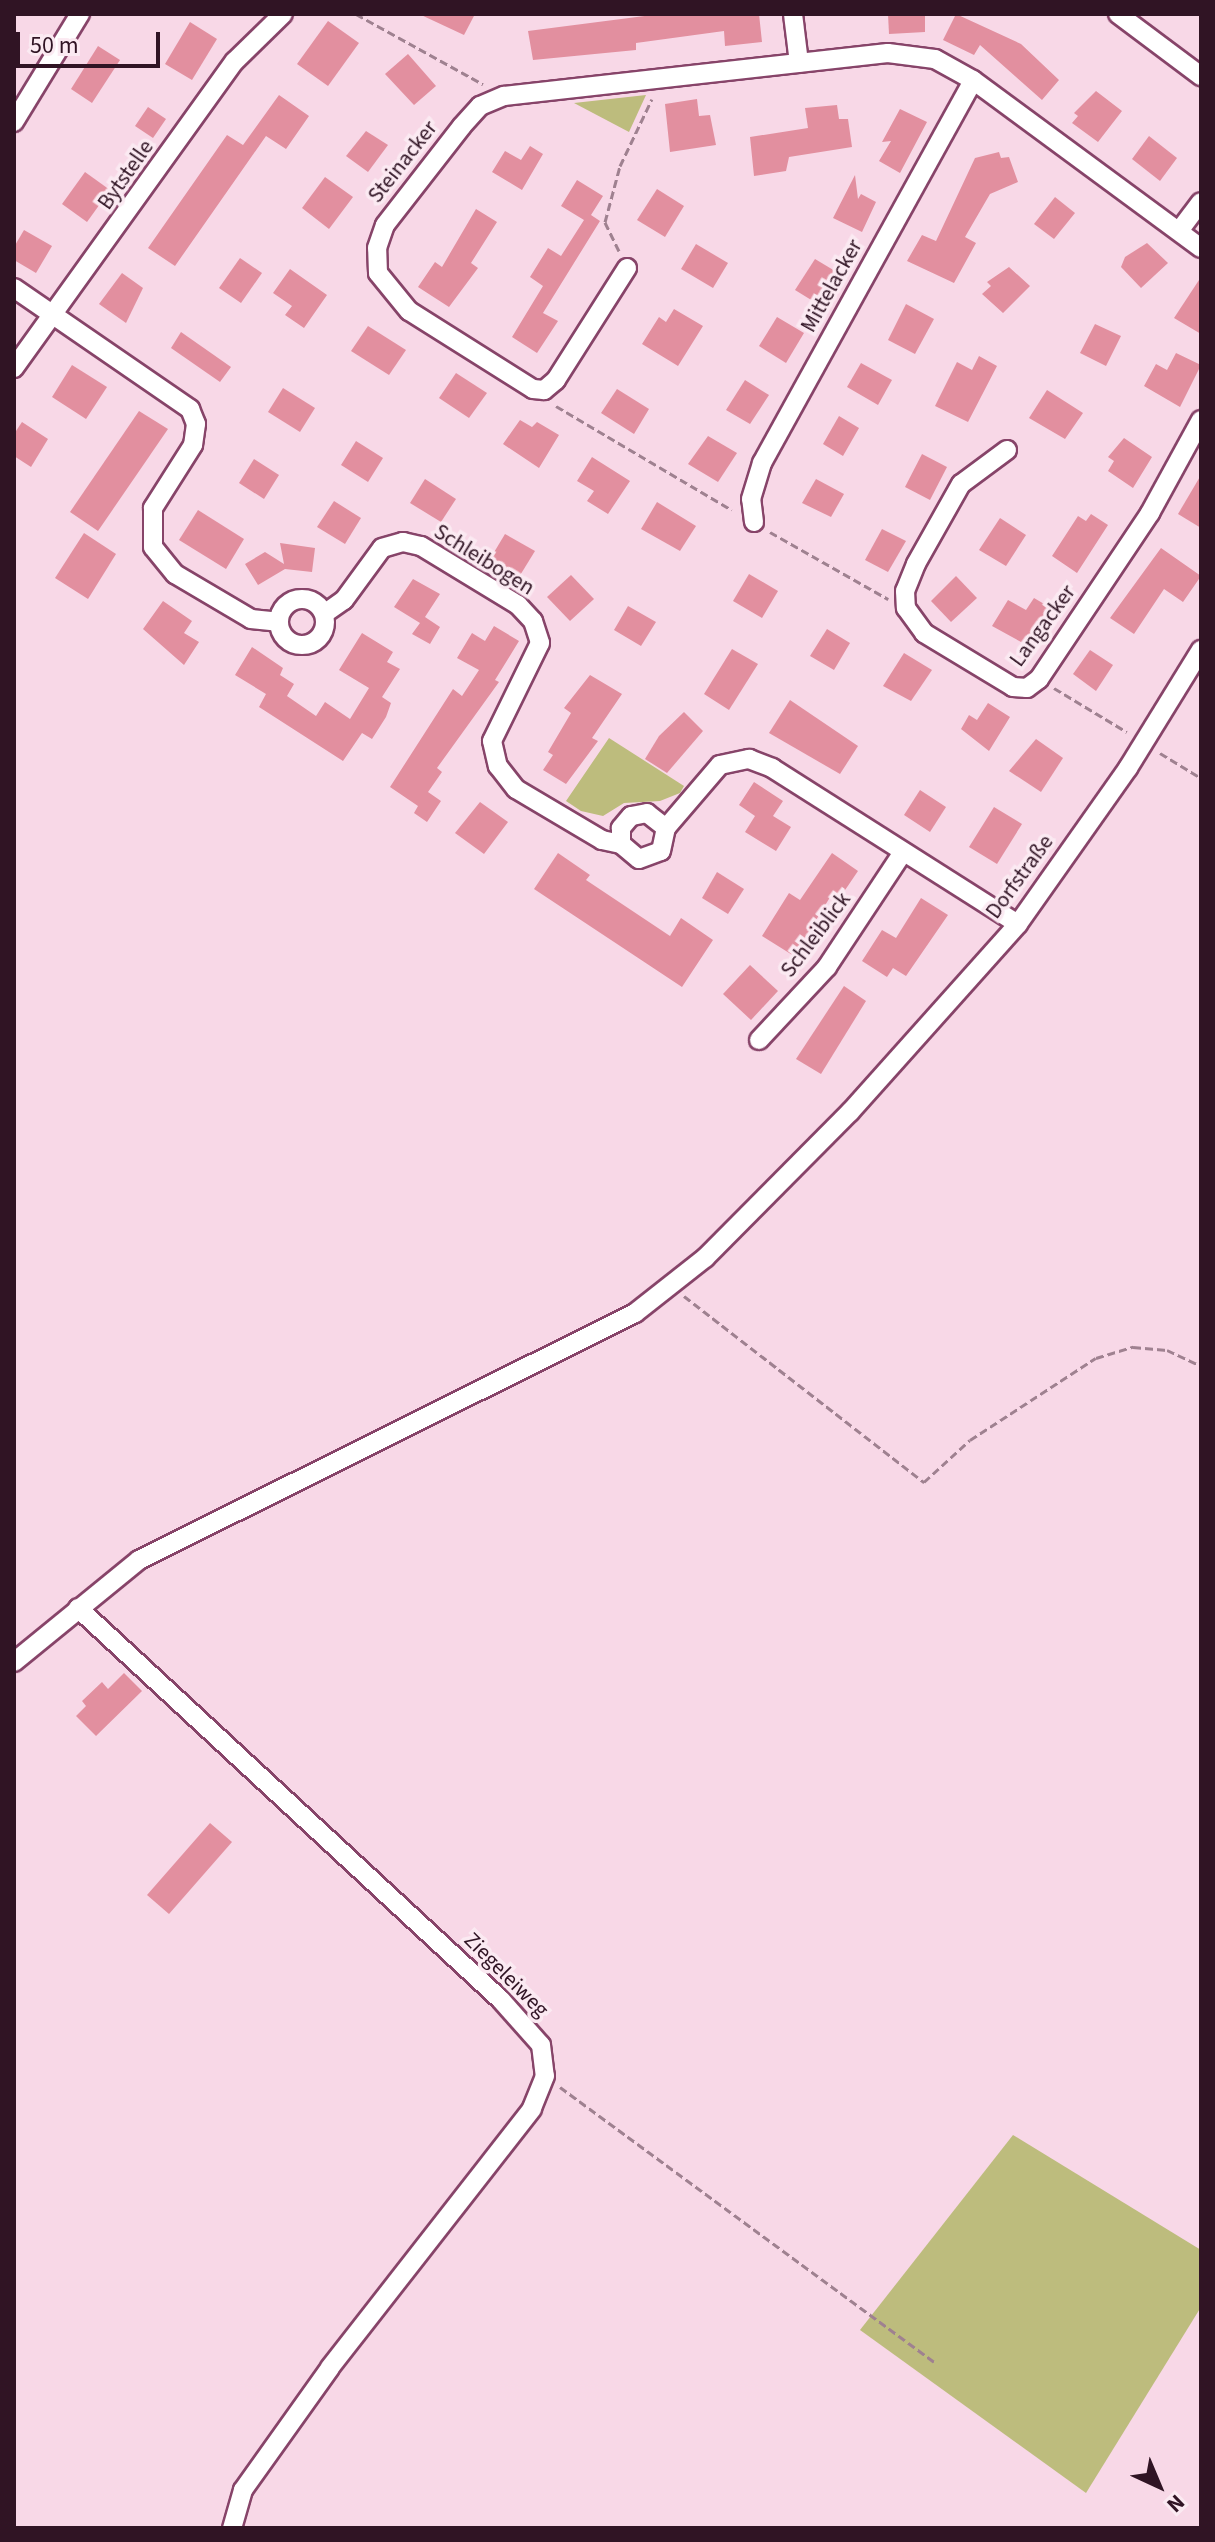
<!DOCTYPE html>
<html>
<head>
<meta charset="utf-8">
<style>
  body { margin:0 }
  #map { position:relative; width:1215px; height:2542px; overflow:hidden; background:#f8d8e7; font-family:"Source Sans 3",sans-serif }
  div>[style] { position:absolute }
  .green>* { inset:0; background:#bdbc7d }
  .building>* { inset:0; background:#e28f9f }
  .path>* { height:3px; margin-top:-1.5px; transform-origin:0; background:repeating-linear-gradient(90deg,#9f8190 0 8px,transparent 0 12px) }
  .roads { filter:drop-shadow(2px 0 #874469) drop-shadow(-2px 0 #874469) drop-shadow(0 2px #874469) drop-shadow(0 -2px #874469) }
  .minor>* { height:18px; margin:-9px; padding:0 9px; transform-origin:9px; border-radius:9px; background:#fff }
  .minor>.ring { margin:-9px; padding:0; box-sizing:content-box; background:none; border:18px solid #fff; border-radius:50% }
  span { translate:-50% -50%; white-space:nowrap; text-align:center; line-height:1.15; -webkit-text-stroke:7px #fbeaf2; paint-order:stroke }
  .street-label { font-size:22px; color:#301424 }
  .frame { position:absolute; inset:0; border:16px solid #301424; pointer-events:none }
  .north { position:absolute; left:1119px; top:2446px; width:80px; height:80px; -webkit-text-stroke:6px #fbeaf2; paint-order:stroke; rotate:136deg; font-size:22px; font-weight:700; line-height:32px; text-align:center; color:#301424 }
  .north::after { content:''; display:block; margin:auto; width:28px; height:36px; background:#301424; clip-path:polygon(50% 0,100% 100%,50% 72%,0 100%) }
  .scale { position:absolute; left:16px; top:32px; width:144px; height:36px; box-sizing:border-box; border:4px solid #301424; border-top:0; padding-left:10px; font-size:24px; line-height:28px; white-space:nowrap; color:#301424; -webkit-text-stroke:6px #fbeaf2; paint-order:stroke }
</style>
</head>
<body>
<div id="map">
  <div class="green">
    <div style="clip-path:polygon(646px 95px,629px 132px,574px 103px)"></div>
    <div style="clip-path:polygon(609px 738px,684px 786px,680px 793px,660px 801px,624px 803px,603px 816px,581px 811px,566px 801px)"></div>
    <div style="clip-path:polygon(1013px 2135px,1201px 2250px,1201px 2307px,1086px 2493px,860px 2330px)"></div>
  </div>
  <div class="building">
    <div style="clip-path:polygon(419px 14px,475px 14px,464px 35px)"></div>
    <div style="clip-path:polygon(660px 14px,759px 14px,762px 42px,725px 46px,724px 31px,636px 43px,636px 50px,533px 60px,528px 31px)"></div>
    <div style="clip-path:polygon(888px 14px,925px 14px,925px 32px,889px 34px)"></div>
    <div style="clip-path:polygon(956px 14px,1021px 44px,1059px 80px,1042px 100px,980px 45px,974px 55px,943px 40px)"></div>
    <div style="clip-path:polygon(328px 21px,359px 43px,328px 86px,297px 64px)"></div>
    <div style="clip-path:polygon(190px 22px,217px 39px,192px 80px,165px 64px)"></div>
    <div style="clip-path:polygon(98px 46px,120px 60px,92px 103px,71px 89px)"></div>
    <div style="clip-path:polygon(408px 54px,436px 86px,414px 105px,385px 74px)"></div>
    <div style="clip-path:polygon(1096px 91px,1122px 111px,1098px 142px,1072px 123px,1078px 116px,1074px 113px)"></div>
    <div style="clip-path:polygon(279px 95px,309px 116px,286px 149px,266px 136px,175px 266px,148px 248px,227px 135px,243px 145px)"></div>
    <div style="clip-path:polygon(697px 99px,699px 116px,710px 115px,716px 145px,670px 152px,665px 104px)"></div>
    <div style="clip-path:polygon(837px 105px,839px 119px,848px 119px,852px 147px,789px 157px,786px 171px,754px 176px,750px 137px,808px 128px,805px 108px)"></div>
    <div style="clip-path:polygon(148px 107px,166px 119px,153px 138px,135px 126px)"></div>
    <div style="clip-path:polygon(900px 109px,927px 122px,900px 173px,879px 161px,891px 141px,882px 142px)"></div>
    <div style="clip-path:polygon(366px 131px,388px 145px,368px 172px,346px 156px)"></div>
    <div style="clip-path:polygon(1149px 136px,1177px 158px,1160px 181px,1132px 159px)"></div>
    <div style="clip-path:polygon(530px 146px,543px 154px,522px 190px,492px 172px,505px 151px,521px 160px)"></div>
    <div style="clip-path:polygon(999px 152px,1001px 158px,1009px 157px,1018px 182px,990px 194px,965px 237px,976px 243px,954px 283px,907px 261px,922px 235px,936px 241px,975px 158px)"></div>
    <div style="clip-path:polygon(85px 172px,110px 190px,87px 222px,62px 204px)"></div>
    <div style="clip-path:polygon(855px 175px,858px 199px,861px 194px,876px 202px,862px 232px,833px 218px)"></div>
    <div style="clip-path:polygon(325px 177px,353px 197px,329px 229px,302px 208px)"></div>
    <div style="clip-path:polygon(577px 180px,603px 196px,591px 215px,600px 221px,543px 313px,558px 321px,537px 353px,512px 337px,543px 286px,530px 277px,548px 248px,561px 256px,584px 220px,561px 206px)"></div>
    <div style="clip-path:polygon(657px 189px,684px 206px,665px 237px,637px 220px)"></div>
    <div style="clip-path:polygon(1055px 197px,1075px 213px,1054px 239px,1034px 224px)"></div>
    <div style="clip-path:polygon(476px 209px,497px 222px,471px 263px,478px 268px,449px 307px,418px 287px,435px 262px,442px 267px)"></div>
    <div style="clip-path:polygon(24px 230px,52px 246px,36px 273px,14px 260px,14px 247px)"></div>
    <div style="clip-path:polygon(1147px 243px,1168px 263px,1141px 288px,1121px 267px,1125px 257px)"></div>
    <div style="clip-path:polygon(696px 244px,728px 263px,713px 288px,681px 269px)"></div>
    <div style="clip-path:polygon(240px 258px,262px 273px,241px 303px,219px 288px)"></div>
    <div style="clip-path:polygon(815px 259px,840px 274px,821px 306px,795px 290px)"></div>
    <div style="clip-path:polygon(1009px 267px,1030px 286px,1003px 313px,982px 294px,991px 286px,987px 282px)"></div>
    <div style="clip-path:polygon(290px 269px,327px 295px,304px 328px,285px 315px,292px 306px,273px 293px)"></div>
    <div style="clip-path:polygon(122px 273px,143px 288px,126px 323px,99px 304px)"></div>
    <div style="clip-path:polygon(1201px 277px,1201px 334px,1174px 318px)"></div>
    <div style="clip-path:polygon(906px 304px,934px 319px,915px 354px,888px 340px)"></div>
    <div style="clip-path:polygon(674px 309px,703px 326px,678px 366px,642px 344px,659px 317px,666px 322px)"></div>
    <div style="clip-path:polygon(777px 317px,804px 333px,786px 363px,759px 346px)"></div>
    <div style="clip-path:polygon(1095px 324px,1121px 336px,1106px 366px,1080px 353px)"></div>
    <div style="clip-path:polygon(368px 326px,406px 350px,389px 375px,351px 351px)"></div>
    <div style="clip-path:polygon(181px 332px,231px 367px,220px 382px,171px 348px)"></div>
    <div style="clip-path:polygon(1176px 353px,1201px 365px,1180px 407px,1144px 386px,1156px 364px,1167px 370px)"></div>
    <div style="clip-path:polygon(979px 356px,997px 366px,968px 422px,935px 406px,957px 362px,972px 370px)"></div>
    <div style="clip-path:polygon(861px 363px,892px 380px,878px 405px,847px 387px)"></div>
    <div style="clip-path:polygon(72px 365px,107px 387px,86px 419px,52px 397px)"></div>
    <div style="clip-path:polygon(456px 373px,487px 393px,469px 418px,439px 398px)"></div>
    <div style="clip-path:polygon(745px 380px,769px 395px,750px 424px,726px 410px)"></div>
    <div style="clip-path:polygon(283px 388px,315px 408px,300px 432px,268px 412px)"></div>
    <div style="clip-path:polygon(617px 389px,649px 409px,634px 434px,601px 413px)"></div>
    <div style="clip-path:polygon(1047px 390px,1083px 413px,1065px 439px,1029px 418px)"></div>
    <div style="clip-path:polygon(139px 411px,168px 429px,98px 531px,70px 512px)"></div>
    <div style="clip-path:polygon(839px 416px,859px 428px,843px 456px,823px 444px)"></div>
    <div style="clip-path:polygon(520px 420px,532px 427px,537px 422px,559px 435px,539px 468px,503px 444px)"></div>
    <div style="clip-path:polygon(22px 422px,48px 439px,31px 467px,14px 456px,14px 434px)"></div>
    <div style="clip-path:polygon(708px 436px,737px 453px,718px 482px,688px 464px)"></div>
    <div style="clip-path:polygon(1124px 438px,1152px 457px,1133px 488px,1108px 471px,1114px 461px,1108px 457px)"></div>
    <div style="clip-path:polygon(356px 441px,383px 458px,368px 482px,341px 465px)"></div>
    <div style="clip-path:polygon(922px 454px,947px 467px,930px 500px,905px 487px)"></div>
    <div style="clip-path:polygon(592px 457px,630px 481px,608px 514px,587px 501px,594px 491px,577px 481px)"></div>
    <div style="clip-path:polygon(254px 459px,279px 475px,264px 499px,239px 483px)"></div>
    <div style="clip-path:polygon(1201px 475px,1201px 528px,1178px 514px)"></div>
    <div style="clip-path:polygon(425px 479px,456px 499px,441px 522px,410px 503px)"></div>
    <div style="clip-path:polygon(816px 479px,844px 494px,831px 517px,802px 503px)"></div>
    <div style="clip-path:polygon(334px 501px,361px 518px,345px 544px,317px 527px)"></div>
    <div style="clip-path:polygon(657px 502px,696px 526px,680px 551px,641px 529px)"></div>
    <div style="clip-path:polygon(198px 510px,244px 539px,226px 569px,179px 540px)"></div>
    <div style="clip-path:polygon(1091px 514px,1108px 525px,1077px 573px,1052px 556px,1078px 516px,1086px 521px)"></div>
    <div style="clip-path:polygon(1000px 518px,1026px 535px,1006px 566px,979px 550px)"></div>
    <div style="clip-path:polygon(882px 529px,906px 541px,888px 572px,865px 560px)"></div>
    <div style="clip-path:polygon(84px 533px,116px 554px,88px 599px,55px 578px)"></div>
    <div style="clip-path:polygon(505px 534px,535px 551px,519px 577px,490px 559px)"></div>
    <div style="clip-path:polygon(280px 543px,315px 548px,312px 572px,285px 569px,258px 585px,245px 564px,265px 552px,284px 564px)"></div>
    <div style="clip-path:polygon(1161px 548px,1201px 576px,1183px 602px,1164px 589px,1134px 634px,1110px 618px)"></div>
    <div style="clip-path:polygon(749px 574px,778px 591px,762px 618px,733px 601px)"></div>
    <div style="clip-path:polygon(571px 575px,594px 599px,570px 621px,547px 597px)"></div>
    <div style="clip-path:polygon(956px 576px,977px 598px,951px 622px,931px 601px)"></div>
    <div style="clip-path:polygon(413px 579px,440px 594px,425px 617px,440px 627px,430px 644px,412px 634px,420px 623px,394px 607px)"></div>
    <div style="clip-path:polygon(1034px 598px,1056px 611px,1032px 648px,992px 626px,1008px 600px,1026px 610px)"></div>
    <div style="clip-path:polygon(163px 601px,192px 621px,184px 633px,199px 642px,184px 665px,143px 629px)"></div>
    <div style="clip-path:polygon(628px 606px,656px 622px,641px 646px,614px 630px)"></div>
    <div style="clip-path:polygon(494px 626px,519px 641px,495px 680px,499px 682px,437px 768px,442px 772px,428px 792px,441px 801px,427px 822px,414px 813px,418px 806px,390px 787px,453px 689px,462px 696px,479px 670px,457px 658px,472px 633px,485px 641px)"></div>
    <div style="clip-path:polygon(827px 629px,850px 643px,834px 670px,810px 656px)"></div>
    <div style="clip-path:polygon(362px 633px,393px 652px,387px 662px,400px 669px,382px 697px,391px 703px,386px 717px,372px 739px,362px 733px,343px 761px,259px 707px,266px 694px,235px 675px,252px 647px,283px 668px,280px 675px,294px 684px,287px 696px,316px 716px,325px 702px,350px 719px,369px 688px,339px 670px)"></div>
    <div style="clip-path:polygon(732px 649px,758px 664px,729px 710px,704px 694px)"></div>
    <div style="clip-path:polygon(1090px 650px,1113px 665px,1096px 691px,1073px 674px)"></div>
    <div style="clip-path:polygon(904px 653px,932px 670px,911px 701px,883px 686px)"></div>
    <div style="clip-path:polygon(590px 675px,622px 694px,592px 738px,598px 741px,566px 784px,543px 770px,553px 755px,548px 752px,571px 713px,564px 708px)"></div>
    <div style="clip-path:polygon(790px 700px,858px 746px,840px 774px,769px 733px)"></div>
    <div style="clip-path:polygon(988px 703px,1010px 717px,989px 751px,961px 729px,969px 715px,977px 720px)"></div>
    <div style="clip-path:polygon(684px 712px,703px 731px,667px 773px,645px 759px,659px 736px)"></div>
    <div style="clip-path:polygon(1036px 739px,1063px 758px,1041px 792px,1009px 771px)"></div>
    <div style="clip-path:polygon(754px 782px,783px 801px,773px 816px,791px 827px,776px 851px,745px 832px,755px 816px,739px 805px)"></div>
    <div style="clip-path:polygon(920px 790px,946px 807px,930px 832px,904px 815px)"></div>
    <div style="clip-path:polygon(480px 802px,508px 822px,484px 854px,455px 833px)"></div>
    <div style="clip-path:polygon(994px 807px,1022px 824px,997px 864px,969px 847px)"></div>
    <div style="clip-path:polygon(558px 853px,590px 875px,586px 880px,670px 936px,681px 918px,713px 940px,682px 987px,534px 889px)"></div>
    <div style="clip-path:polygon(832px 853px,858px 871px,839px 899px,832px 894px,794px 956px,762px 936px,789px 893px,800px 900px)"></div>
    <div style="clip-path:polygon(717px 872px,744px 889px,728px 914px,702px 898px)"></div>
    <div style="clip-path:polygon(921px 898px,948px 915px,906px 976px,893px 968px,887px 977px,862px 961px,882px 930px,896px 938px)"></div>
    <div style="clip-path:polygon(750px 965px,778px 991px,751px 1020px,723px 994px)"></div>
    <div style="clip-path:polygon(844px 986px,866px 1001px,821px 1074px,796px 1059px)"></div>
    <div style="clip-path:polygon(124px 1673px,142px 1691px,96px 1736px,76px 1716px,86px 1706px,82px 1701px,102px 1682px,108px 1689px)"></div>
    <div style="clip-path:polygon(210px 1823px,232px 1842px,169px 1914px,147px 1895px)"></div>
  </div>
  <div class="path">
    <div style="left:356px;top:14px;width:145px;rotate:28.9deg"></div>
    <div style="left:619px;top:251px;width:32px;rotate:-116deg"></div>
    <div style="left:605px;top:222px;width:58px;rotate:-75deg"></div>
    <div style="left:620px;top:166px;width:74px;rotate:-64.5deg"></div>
    <div style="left:556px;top:406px;width:204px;rotate:30.6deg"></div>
    <div style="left:770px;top:532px;width:136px;rotate:29.6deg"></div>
    <div style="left:1054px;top:688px;width:85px;rotate:31.1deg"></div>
    <div style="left:1160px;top:753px;width:48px;rotate:31.4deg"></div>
    <div style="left:684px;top:1296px;width:304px;rotate:37.8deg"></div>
    <div style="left:924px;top:1482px;width:62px;rotate:-42.4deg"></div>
    <div style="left:970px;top:1440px;width:150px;rotate:-33.1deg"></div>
    <div style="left:1096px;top:1358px;width:39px;rotate:-17deg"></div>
    <div style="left:1133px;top:1347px;width:34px;rotate:5deg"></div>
    <div style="left:1167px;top:1350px;width:38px;rotate:25deg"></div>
    <div style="left:560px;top:2087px;width:464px;rotate:36.3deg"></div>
  </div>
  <div class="roads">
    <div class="minor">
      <div style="left:793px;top:14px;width:49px;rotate:83deg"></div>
      <div style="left:1118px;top:14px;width:104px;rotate:36.8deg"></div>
      <div style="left:14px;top:122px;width:127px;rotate:-58.6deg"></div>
      <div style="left:1179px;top:231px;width:36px;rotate:-53deg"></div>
      <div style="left:627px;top:268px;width:133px;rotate:122.4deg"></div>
      <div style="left:556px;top:380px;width:16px;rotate:140deg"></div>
      <div style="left:544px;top:390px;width:11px;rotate:-175deg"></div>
      <div style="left:533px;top:389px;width:146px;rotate:-147.8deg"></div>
      <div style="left:409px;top:311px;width:49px;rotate:-129.2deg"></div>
      <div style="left:378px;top:273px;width:25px;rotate:-92deg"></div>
      <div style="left:377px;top:248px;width:24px;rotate:-71deg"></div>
      <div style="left:385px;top:225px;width:125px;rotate:-52.1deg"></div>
      <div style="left:462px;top:126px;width:27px;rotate:-48deg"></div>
      <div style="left:480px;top:106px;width:26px;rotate:-23deg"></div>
      <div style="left:504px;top:96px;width:386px;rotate:-6.4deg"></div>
      <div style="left:888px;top:53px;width:47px;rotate:7.3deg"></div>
      <div style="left:935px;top:59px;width:43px;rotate:28.9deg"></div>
      <div style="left:973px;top:80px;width:283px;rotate:36.4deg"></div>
      <div style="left:14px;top:288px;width:214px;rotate:34.5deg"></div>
      <div style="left:190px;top:409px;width:16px;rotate:68deg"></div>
      <div style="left:196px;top:424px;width:21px;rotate:98deg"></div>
      <div style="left:193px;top:445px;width:75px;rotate:122.4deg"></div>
      <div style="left:153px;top:508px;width:39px;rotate:90deg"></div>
      <div style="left:153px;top:547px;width:35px;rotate:51deg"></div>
      <div style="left:175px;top:574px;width:88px;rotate:30.6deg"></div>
      <div style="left:251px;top:619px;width:27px;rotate:6deg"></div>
      <div style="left:14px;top:368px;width:378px;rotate:-54.3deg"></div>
      <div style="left:235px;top:61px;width:67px;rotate:-44.4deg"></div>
      <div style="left:1007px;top:450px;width:57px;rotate:143.5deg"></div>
      <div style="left:961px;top:484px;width:92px;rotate:119.4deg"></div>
      <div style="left:916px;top:564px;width:29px;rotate:112deg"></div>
      <div style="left:905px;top:591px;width:17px;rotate:87deg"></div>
      <div style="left:906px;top:608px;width:31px;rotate:54deg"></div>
      <div style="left:924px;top:633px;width:104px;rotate:31.2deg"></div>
      <div style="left:1013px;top:687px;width:14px;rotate:4deg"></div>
      <div style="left:1027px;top:688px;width:15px;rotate:-37deg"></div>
      <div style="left:1039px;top:679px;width:200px;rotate:-56.2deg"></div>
      <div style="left:1150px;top:513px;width:106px;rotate:-61.3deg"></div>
      <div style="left:754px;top:522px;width:23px;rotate:-97deg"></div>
      <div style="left:751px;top:499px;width:38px;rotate:-73deg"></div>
      <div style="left:762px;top:463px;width:437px;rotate:-61.1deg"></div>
      <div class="ring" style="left:279px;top:599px;width:28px;height:28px"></div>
      <div style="left:324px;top:614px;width:24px;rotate:-35deg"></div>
      <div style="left:344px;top:600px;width:64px;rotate:-53.8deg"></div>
      <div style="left:382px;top:548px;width:22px;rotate:-16deg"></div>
      <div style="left:403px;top:542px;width:18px;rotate:13deg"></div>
      <div style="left:421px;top:546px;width:114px;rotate:31.3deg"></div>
      <div style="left:518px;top:605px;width:22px;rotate:47deg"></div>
      <div style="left:533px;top:621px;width:23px;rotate:72deg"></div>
      <div style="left:540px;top:643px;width:109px;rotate:116.1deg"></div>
      <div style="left:492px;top:741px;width:26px;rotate:77deg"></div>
      <div style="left:498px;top:766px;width:29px;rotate:52deg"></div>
      <div style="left:516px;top:789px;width:100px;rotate:30.7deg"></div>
      <div style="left:602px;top:840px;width:19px;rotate:12deg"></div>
      <div style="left:621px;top:844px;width:23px;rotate:40deg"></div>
      <div style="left:639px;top:859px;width:23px;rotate:-20deg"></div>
      <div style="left:661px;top:851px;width:24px;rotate:-78deg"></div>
      <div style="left:666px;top:828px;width:24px;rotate:-142deg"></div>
      <div style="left:647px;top:813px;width:16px;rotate:169deg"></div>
      <div style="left:631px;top:816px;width:16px;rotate:130deg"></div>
      <div style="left:621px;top:828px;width:16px;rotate:90deg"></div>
      <div style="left:666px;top:828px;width:83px;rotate:-49.4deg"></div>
      <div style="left:720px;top:765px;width:30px;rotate:-12deg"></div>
      <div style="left:749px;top:759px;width:25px;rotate:21deg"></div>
      <div style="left:772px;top:768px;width:291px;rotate:32.4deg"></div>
      <div style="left:759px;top:1040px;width:100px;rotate:-47deg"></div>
      <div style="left:827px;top:967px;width:138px;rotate:-56.5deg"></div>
      <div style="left:78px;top:1608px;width:577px;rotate:42.82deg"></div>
      <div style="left:501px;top:2000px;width:60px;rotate:48.4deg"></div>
      <div style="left:541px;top:2045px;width:31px;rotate:83deg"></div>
      <div style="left:545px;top:2076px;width:35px;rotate:112deg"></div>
      <div style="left:532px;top:2109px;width:328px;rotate:128deg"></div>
      <div style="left:330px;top:2368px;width:150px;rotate:125.5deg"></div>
      <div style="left:243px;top:2490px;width:40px;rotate:106deg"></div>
      <div style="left:14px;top:1662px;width:161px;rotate:-39.2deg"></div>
      <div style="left:139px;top:1560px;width:554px;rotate:-26.47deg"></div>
      <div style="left:635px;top:1313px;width:89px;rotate:-38.2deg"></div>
      <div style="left:705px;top:1258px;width:206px;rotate:-45.2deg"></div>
      <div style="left:850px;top:1112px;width:252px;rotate:-48.2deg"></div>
      <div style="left:1018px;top:924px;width:191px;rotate:-54.8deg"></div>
      <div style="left:1128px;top:768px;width:139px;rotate:-58.3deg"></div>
    </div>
  </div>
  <div class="street-label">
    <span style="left:403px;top:162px;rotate:-52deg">Steinacker</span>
    <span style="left:126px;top:175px;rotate:-55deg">Bytstelle</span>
    <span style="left:832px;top:286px;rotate:-61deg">Mittelacker</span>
    <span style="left:484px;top:560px;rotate:32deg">Schleibogen</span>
    <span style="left:1043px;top:626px;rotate:-54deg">Langacker</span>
    <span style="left:1020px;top:877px;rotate:-54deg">Dorfstraße</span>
    <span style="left:816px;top:935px;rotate:-53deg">Schleiblick</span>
    <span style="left:506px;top:1975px;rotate:45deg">Ziegeleiweg</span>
  </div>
  <div class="frame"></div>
  <div class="north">N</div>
  <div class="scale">50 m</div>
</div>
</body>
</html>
